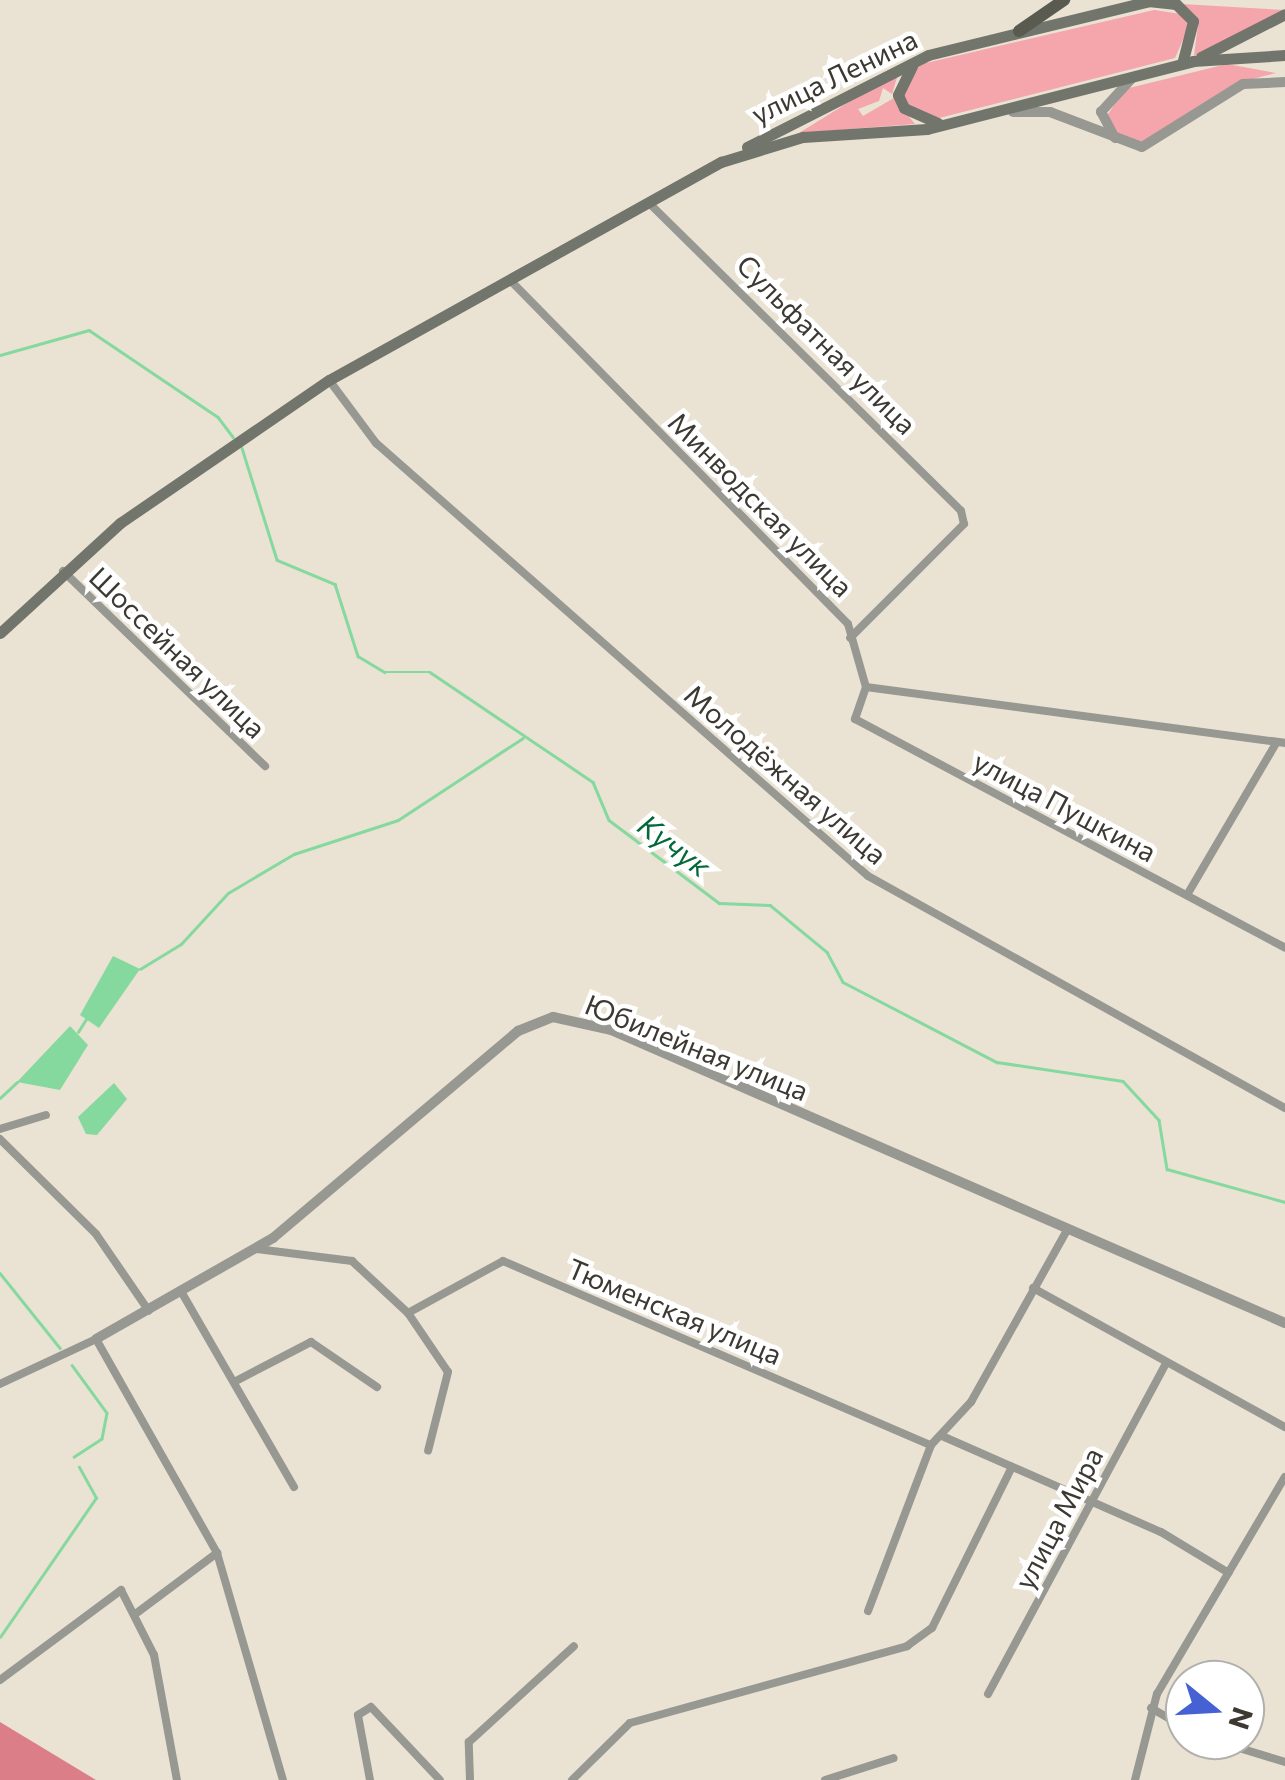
<!DOCTYPE html>
<html>
<head>
<meta charset="utf-8">
<style>
  body { margin:0 }
  #map { position:relative; width:1285px; height:1780px; overflow:hidden; background:#eae2d3; font-family:Commissioner,sans-serif }
  div>[style] { position:absolute }
  .green>* { inset:0; background:#f5a5ac }
  .forest>* { inset:0; background:#dc7e88 }
  .water>* { inset:0; background:#85d99f }
  .stream>* { height:2.5px; margin:-1.25px; padding:0 1.25px; transform-origin:1.25px; border-radius:1.25px; background:#85d99f }
  .minor>* { height:8px; margin:-4px; padding:0 4px; transform-origin:4px; border-radius:4px; background:#979892 }
  .tertiary>* { height:10px; margin:-5px; padding:0 5px; transform-origin:5px; border-radius:5px; background:#979892 }
  .secondary>* { height:11px; margin:-5.5px; padding:0 5.5px; transform-origin:5.5px; border-radius:5.5px; background:#72756b }
  .primary>* { height:12px; margin:-6px; padding:0 6px; transform-origin:6px; border-radius:6px; background:#595b50 }
  span { translate:-50% -50%; white-space:nowrap; text-align:center; line-height:1.15; -webkit-text-stroke:9px #fff; paint-order:stroke }
  .street-label { font-size:28px; color:#3c3932 }
  .water-label { font-size:30px; color:#036a37; font-style:italic }
  .north { position:absolute; left:1165px; top:1660px; width:100px; height:100px; box-sizing:border-box; background:#fff; border:2px solid #b1b0ad; border-radius:50%; rotate:108deg; font-size:28px; font-weight:700; line-height:40px; text-align:center; color:#3c3932 }
  .north::after { content:''; display:block; margin:auto; width:35px; height:45px; background:#4561d4; clip-path:polygon(50% 0,100% 100%,50% 72%,0 100%) }
</style>
</head>
<body>
<div id="map">
  <div class="green">
    <div style="clip-path:polygon(1182px 4px,1285px 10px,1194px 56px,1198px 25px)"></div>
    <div style="clip-path:polygon(1154px 10px,1181px 14px,1189px 26px,1175px 58px,939px 118px,914px 112px,903px 97px,911px 71px,926px 63px)"></div>
    <div style="clip-path:polygon(1227px 64px,1276px 73px,1237px 83px,1142px 142px,1117px 136px,1106px 117px,1125px 89px)"></div>
    <div style="clip-path:polygon(899px 71px,892px 94px,883px 88px,879px 101px,858px 109px,863px 116px,894px 98px,915px 124px,799px 133px)"></div>
  </div>
  <div class="forest">
    <div style="clip-path:polygon(0 1722px,96px 1780px,0 1780px)"></div>
  </div>
  <div class="water">
    <div style="clip-path:polygon(113px 956px,140px 969px,99px 1028px,80px 1015px)"></div>
    <div style="clip-path:polygon(70px 1026px,88px 1045px,60px 1090px,17px 1082px)"></div>
    <div style="clip-path:polygon(114px 1083px,127px 1099px,97px 1135px,86px 1134px,78px 1117px)"></div>
  </div>
  <div class="stream">
    <div style="left:0;top:355px;width:92px;rotate:-15.7deg"></div>
    <div style="left:89px;top:330px;width:156px;rotate:34deg"></div>
    <div style="left:218px;top:417px;width:25px;rotate:53deg"></div>
    <div style="left:242px;top:448px;width:117px;rotate:72.6deg"></div>
    <div style="left:277px;top:560px;width:63px;rotate:22.5deg"></div>
    <div style="left:335px;top:584px;width:76px;rotate:72.3deg"></div>
    <div style="left:358px;top:656px;width:31px;rotate:31deg"></div>
    <div style="left:385px;top:672px;width:45px"></div>
    <div style="left:430px;top:672px;width:197px;rotate:34deg"></div>
    <div style="left:593px;top:782px;width:41px;rotate:67.2deg"></div>
    <div style="left:609px;top:820px;width:138px;rotate:37deg"></div>
    <div style="left:719px;top:903px;width:51px;rotate:2.2deg"></div>
    <div style="left:770px;top:905px;width:74px;rotate:39.5deg"></div>
    <div style="left:827px;top:952px;width:34px;rotate:62deg"></div>
    <div style="left:843px;top:982px;width:174px;rotate:27.5deg"></div>
    <div style="left:997px;top:1062px;width:127px;rotate:8.6deg"></div>
    <div style="left:1123px;top:1081px;width:53px;rotate:47.3deg"></div>
    <div style="left:1159px;top:1120px;width:50px;rotate:80.7deg"></div>
    <div style="left:1167px;top:1169px;width:123px;rotate:15.6deg"></div>
    <div style="left:140px;top:969px;width:48px;rotate:-31.4deg"></div>
    <div style="left:181px;top:944px;width:69px;rotate:-47.3deg"></div>
    <div style="left:228px;top:893px;width:77px;rotate:-30.6deg"></div>
    <div style="left:294px;top:854px;width:109px;rotate:-18.1deg"></div>
    <div style="left:398px;top:820px;width:149px;rotate:-33.3deg"></div>
    <div style="left:78px;top:1032px;width:15px;rotate:-58deg"></div>
    <div style="left:0;top:1098px;width:23px;rotate:-43deg"></div>
    <div style="left:0;top:1273px;width:96px;rotate:51.3deg"></div>
    <div style="left:72px;top:1365px;width:59px;rotate:53.9deg"></div>
    <div style="left:107px;top:1413px;width:26px;rotate:101deg"></div>
    <div style="left:102px;top:1439px;width:33px;rotate:147deg"></div>
    <div style="left:0;top:1637px;width:169px;rotate:-55.4deg"></div>
    <div style="left:96px;top:1498px;width:35px;rotate:-119deg"></div>
  </div>
  <div class="minor">
    <div style="left:649px;top:203px;width:438px;rotate:44.6deg"></div>
    <div style="left:961px;top:511px;width:13px;rotate:77deg"></div>
    <div style="left:964px;top:524px;width:161px;rotate:135deg"></div>
    <div style="left:510px;top:280px;width:482px;rotate:45.5deg"></div>
    <div style="left:848px;top:624px;width:66px;rotate:74.1deg"></div>
    <div style="left:329px;top:380px;width:79px;rotate:53.3deg"></div>
    <div style="left:376px;top:443px;width:655px;rotate:41.35deg"></div>
    <div style="left:868px;top:876px;width:477px;rotate:29.1deg"></div>
    <div style="left:63px;top:571px;width:281px;rotate:44deg"></div>
    <div style="left:866px;top:687px;width:34px;rotate:109deg"></div>
    <div style="left:855px;top:719px;width:487px;rotate:28deg"></div>
    <div style="left:866px;top:687px;width:423px;rotate:7.6deg"></div>
    <div style="left:1187px;top:895px;width:176px;rotate:-59.6deg"></div>
    <div style="left:0;top:1129px;width:48px;rotate:-16.9deg"></div>
    <div style="left:0;top:1139px;width:135px;rotate:44.7deg"></div>
    <div style="left:96px;top:1234px;width:93px;rotate:55.5deg"></div>
    <div style="left:257px;top:1249px;width:96px;rotate:7.2deg"></div>
    <div style="left:352px;top:1261px;width:76px;rotate:42.9deg"></div>
    <div style="left:408px;top:1313px;width:71px;rotate:55.9deg"></div>
    <div style="left:448px;top:1372px;width:81px;rotate:104.2deg"></div>
    <div style="left:1033px;top:1288px;width:288px;rotate:28.9deg"></div>
    <div style="left:182px;top:1293px;width:224px;rotate:60deg"></div>
    <div style="left:408px;top:1313px;width:108px;rotate:-28.7deg"></div>
    <div style="left:503px;top:1261px;width:466px;rotate:23.3deg"></div>
    <div style="left:234px;top:1382px;width:87px;rotate:-27.5deg"></div>
    <div style="left:311px;top:1342px;width:80px;rotate:34.3deg"></div>
    <div style="left:0;top:1384px;width:106px;rotate:-25.1deg"></div>
    <div style="left:96px;top:1339px;width:246px;rotate:60.5deg"></div>
    <div style="left:217px;top:1553px;width:236px;rotate:73.8deg"></div>
    <div style="left:942px;top:1436px;width:239px;rotate:23.7deg"></div>
    <div style="left:1161px;top:1532px;width:79px;rotate:31.1deg"></div>
    <div style="left:868px;top:1611px;width:178px;rotate:-69.2deg"></div>
    <div style="left:931px;top:1445px;width:59px;rotate:-47.1deg"></div>
    <div style="left:971px;top:1402px;width:197px;rotate:-60.8deg"></div>
    <div style="left:138px;top:1612px;width:99px;rotate:-36.8deg"></div>
    <div style="left:0;top:1680px;width:151px;rotate:-36.6deg"></div>
    <div style="left:121px;top:1590px;width:73px;rotate:63.1deg"></div>
    <div style="left:154px;top:1655px;width:127px;rotate:79.6deg"></div>
    <div style="left:988px;top:1694px;width:376px;rotate:-61.7deg"></div>
    <div style="left:1151px;top:1708px;width:39px;rotate:30deg"></div>
    <div style="left:1213px;top:1740px;width:75px;rotate:17deg"></div>
    <div style="left:370px;top:1780px;width:66px;rotate:-100.5deg"></div>
    <div style="left:358px;top:1715px;width:15px;rotate:-32deg"></div>
    <div style="left:371px;top:1707px;width:100px;rotate:46.6deg"></div>
    <div style="left:470px;top:1780px;width:38px;rotate:-92deg"></div>
    <div style="left:469px;top:1742px;width:142px;rotate:-42.4deg"></div>
    <div style="left:572px;top:1780px;width:81px;rotate:-44.5deg"></div>
    <div style="left:630px;top:1723px;width:288px;rotate:-15.5deg"></div>
    <div style="left:907px;top:1646px;width:31px;rotate:-36deg"></div>
    <div style="left:932px;top:1628px;width:180px;rotate:-63.6deg"></div>
    <div style="left:825px;top:1780px;width:72px;rotate:-17.7deg"></div>
    <div style="left:1135px;top:1780px;width:89px;rotate:-75.7deg"></div>
    <div style="left:1157px;top:1694px;width:252px;rotate:-59.5deg"></div>
  </div>
  <div class="tertiary">
    <div style="left:1013px;top:112px;width:37px"></div>
    <div style="left:1050px;top:112px;width:98px;rotate:20.8deg"></div>
    <div style="left:1142px;top:147px;width:119px;rotate:-32deg"></div>
    <div style="left:1243px;top:84px;width:42px;rotate:-2.7deg"></div>
    <div style="left:1115px;top:138px;width:30px;rotate:-118deg"></div>
    <div style="left:1101px;top:112px;width:46px;rotate:-47.6deg"></div>
    <div style="left:96px;top:1339px;width:204px;rotate:-29.7deg"></div>
    <div style="left:273px;top:1238px;width:321px;rotate:-40.2deg"></div>
    <div style="left:518px;top:1031px;width:38px;rotate:-22deg"></div>
    <div style="left:553px;top:1017px;width:59px;rotate:12.6deg"></div>
    <div style="left:611px;top:1030px;width:735px;rotate:23.5deg"></div>
  </div>
  <div class="secondary">
    <div style="left:1148px;top:1px;width:28px;rotate:6deg"></div>
    <div style="left:1176px;top:4px;width:24px;rotate:45deg"></div>
    <div style="left:1193px;top:21px;width:44px;rotate:104.3deg"></div>
    <div style="left:1201px;top:57px;width:94px;rotate:-27.1deg"></div>
    <div style="left:912px;top:66px;width:32px;rotate:116deg"></div>
    <div style="left:898px;top:95px;width:14px;rotate:65deg"></div>
    <div style="left:904px;top:108px;width:37px;rotate:24deg"></div>
    <div style="left:747px;top:147px;width:203px;rotate:-26.9deg"></div>
    <div style="left:928px;top:55px;width:233px;rotate:-13.7deg"></div>
    <div style="left:0;top:633px;width:163px;rotate:-42.5deg"></div>
    <div style="left:120px;top:523px;width:253px;rotate:-34.4deg"></div>
    <div style="left:329px;top:380px;width:449px;rotate:-29.1deg"></div>
    <div style="left:721px;top:162px;width:86px;rotate:-17deg"></div>
    <div style="left:803px;top:137px;width:124px;rotate:-3.7deg"></div>
    <div style="left:927px;top:129px;width:275px;rotate:-14.3deg"></div>
    <div style="left:1193px;top:61px;width:92px;rotate:-3.7deg"></div>
  </div>
  <div class="primary">
    <div style="left:1019px;top:31px;width:55px;rotate:-34.6deg"></div>
  </div>
  <div class="street-label">
    <span style="left:834px;top:76px;rotate:-26deg">улица Ленина</span>
    <span style="left:827px;top:344px;rotate:45deg">Сульфатная улица</span>
    <span style="left:761px;top:504px;rotate:45deg">Минводская улица</span>
    <span style="left:178px;top:652px;rotate:44deg">Шоссейная улица</span>
    <span style="left:786px;top:774px;rotate:41deg">Молодёжная улица</span>
    <span style="left:1065px;top:806px;rotate:28deg">улица Пушкина</span>
    <span style="left:697px;top:1047px;rotate:22deg">Юбилейная улица</span>
    <span style="left:675px;top:1311px;rotate:23deg">Тюменская улица</span>
    <span style="left:1058px;top:1518px;rotate:-62deg">улица Мира</span>
  </div>
  <div class="water-label">
    <span style="left:675px;top:845px;rotate:37deg">Кучук</span>
  </div>
  <div class="north">N</div>
</div>
</body>
</html>
